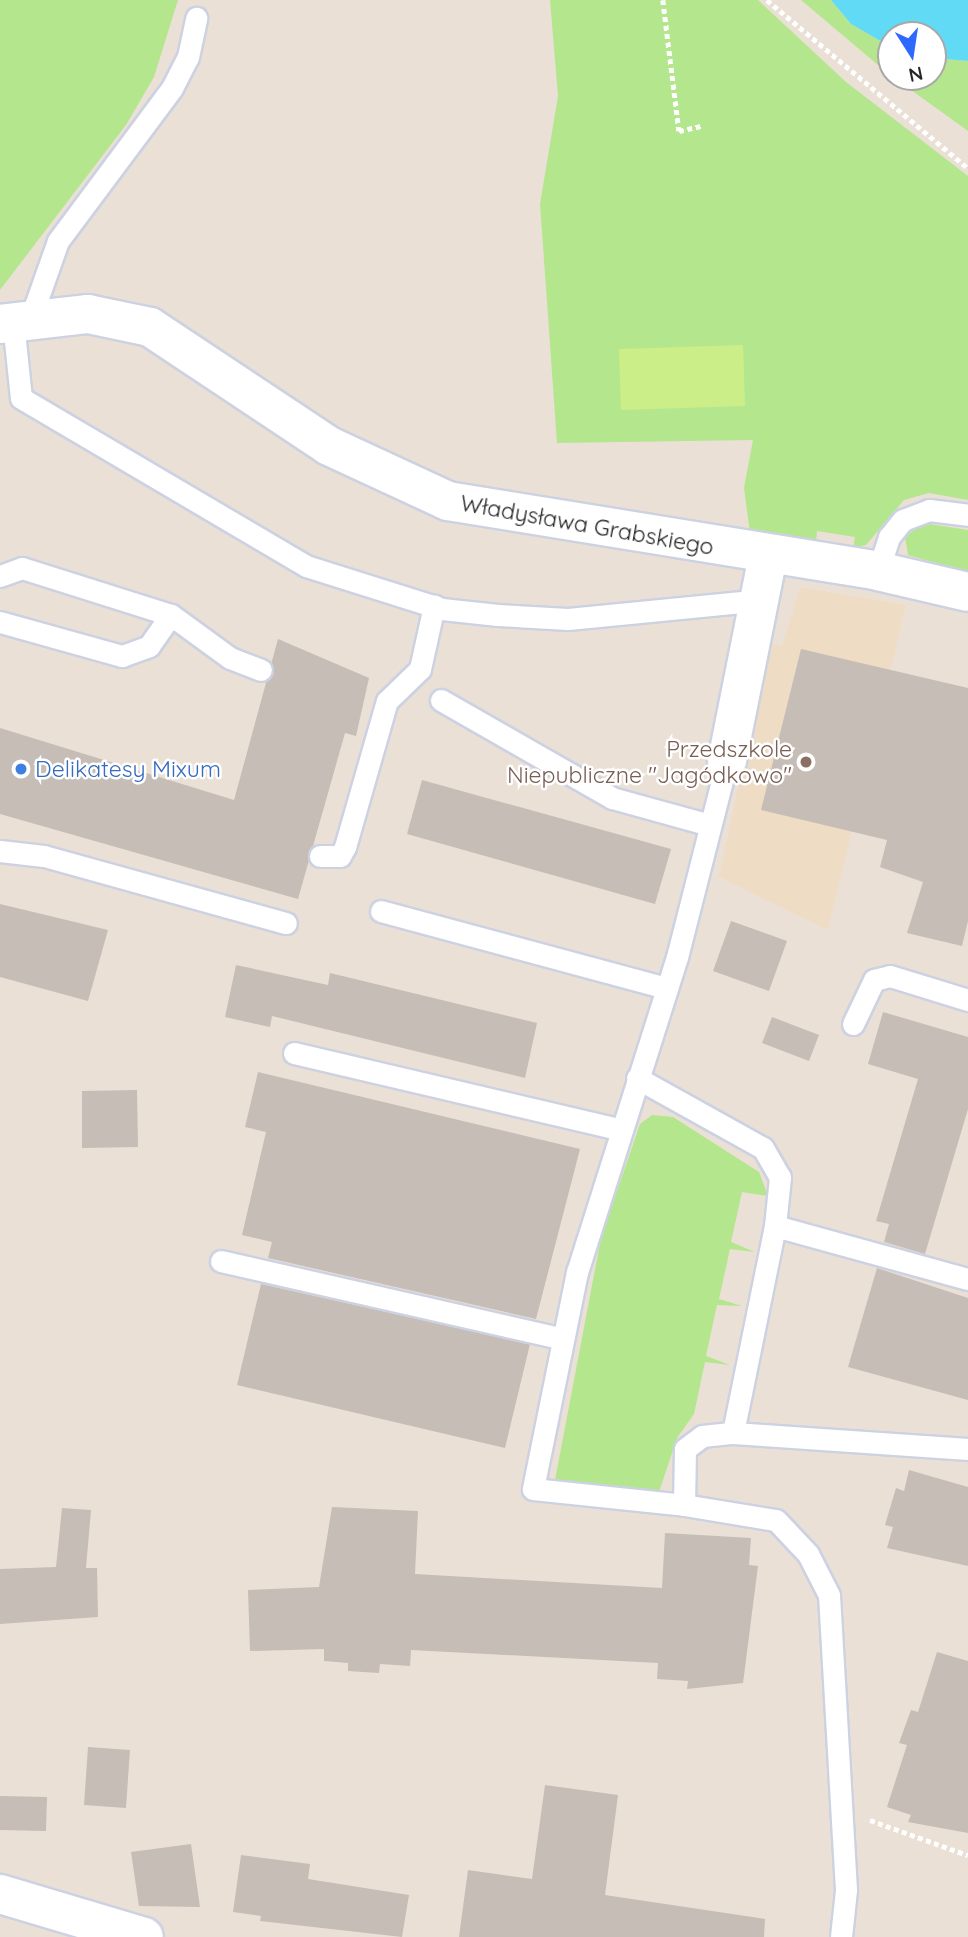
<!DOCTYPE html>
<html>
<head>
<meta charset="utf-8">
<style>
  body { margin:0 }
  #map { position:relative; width:968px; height:1937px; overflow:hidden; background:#ebe0d6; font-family:Quicksand,sans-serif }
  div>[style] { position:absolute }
  .education>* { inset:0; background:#eeddc4 }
  .green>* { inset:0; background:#b4e68e }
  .pitch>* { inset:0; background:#ccee89 }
  .water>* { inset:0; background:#61dbf5 }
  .building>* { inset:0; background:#c5bdb6 }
  .path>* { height:4.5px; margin-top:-2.25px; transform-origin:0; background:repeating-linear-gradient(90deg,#fff 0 5px,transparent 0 8.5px) }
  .roads { filter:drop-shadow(2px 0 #ccd2e1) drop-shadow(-2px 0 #ccd2e1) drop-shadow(0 2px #ccd2e1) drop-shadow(0 -2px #ccd2e1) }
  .service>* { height:21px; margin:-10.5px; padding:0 10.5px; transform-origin:10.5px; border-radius:10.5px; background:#fff }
  .minor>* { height:38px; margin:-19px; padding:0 19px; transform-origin:19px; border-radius:19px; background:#fff }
  .dots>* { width:19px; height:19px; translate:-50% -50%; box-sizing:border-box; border:4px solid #fff; border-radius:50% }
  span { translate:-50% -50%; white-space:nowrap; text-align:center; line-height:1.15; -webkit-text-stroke:5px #fff; paint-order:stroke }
  .street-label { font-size:23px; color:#262626 }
  .education-label { font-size:23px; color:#785e54 }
  .right { translate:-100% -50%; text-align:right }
  .shop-label { font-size:23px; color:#366cbe }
  .left { translate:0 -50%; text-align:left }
  .north { position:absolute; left:877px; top:21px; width:70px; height:70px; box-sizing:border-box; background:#fff; border:2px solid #a8a8a8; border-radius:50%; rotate:168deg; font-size:19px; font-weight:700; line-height:28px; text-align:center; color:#262626 }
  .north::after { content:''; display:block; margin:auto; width:24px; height:32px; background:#2f68ff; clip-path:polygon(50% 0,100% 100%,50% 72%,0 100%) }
</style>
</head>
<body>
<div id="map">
  <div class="education">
    <div style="clip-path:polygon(800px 587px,906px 605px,828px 930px,719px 877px,769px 643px,782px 646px)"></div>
  </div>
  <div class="green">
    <div style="clip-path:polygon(0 0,178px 0,154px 77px,126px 125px,0 290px)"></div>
    <div style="clip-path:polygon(550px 0,758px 0,846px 82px,968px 176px,968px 500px,929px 493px,904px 500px,866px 545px,853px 548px,855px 537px,817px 531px,816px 543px,750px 533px,744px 488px,753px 440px,557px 443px,540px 204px,558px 96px)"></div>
    <div style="clip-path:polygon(801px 0,831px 0,851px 24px,891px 47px,891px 76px)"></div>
    <div style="clip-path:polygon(933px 58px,968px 61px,968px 131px,893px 77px,933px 77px)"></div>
    <div style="clip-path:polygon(923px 523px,968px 530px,968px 572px,908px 555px,905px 537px)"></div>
    <div style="clip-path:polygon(652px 1115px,673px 1117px,759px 1172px,768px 1196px,742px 1192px,731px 1242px,755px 1252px,730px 1249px,719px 1299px,742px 1306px,717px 1305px,706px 1356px,730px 1365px,705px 1362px,694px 1414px,677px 1438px,659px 1492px,555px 1480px,601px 1238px,640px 1124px)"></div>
  </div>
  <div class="pitch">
    <div style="clip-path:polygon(743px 345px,745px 406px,621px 410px,619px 349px)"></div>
  </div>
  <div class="water">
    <div style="clip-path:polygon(831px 0,968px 0,968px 61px,933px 58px,933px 35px,891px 35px,891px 47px,851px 24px)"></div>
  </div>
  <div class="building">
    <div style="clip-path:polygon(278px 639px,369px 678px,356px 736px,345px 733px,298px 899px,0 814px,0 728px,234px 800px)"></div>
    <div style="clip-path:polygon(801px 649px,968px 688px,968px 921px,962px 946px,907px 933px,923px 882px,880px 867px,887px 840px,761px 810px)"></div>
    <div style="clip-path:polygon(422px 780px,671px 849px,655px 904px,407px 834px)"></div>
    <div style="clip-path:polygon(0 904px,108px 930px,88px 1001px,0 977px)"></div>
    <div style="clip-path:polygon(731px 921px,787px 941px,769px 991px,713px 971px)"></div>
    <div style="clip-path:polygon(236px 965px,328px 985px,330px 973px,537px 1023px,525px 1078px,272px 1016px,270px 1027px,225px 1017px)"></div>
    <div style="clip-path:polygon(883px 1012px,968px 1037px,968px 1109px,925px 1254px,884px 1242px,889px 1224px,876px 1221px,918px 1079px,868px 1064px)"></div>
    <div style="clip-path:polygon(772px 1017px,819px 1035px,809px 1061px,762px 1043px)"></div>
    <div style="clip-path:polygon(258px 1072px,580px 1149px,536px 1319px,268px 1258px,272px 1242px,242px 1235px,266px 1132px,245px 1127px)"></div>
    <div style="clip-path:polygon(137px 1090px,138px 1147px,82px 1148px,82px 1091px)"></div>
    <div style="clip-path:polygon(877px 1268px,968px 1298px,968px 1400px,848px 1367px)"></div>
    <div style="clip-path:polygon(261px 1284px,530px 1344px,505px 1448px,237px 1385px)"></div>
    <div style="clip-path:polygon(909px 1470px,968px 1487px,968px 1566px,887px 1548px,893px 1527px,885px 1525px,896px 1488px,904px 1491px)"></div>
    <div style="clip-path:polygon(332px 1507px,418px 1511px,415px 1574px,662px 1588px,665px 1533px,751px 1538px,749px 1565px,758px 1566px,743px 1683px,687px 1689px,688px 1681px,657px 1679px,658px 1663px,411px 1650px,410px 1666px,380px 1664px,379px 1673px,348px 1671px,348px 1663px,324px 1661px,324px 1649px,250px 1651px,248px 1590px,319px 1587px)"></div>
    <div style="clip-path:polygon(62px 1508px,91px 1510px,86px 1568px,97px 1568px,98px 1617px,0 1624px,0 1569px,56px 1567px)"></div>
    <div style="clip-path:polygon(937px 1652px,968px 1661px,968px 1833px,908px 1822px,911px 1815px,887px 1807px,907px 1745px,899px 1743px,911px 1710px,918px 1712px)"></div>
    <div style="clip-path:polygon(88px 1747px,130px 1750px,126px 1808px,84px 1805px)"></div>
    <div style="clip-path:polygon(545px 1785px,618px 1795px,605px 1895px,765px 1919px,764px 1937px,459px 1937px,468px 1870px,532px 1879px)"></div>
    <div style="clip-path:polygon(0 1796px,47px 1797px,46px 1831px,0 1830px)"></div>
    <div style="clip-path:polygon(191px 1844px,200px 1907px,139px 1906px,131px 1852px)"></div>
    <div style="clip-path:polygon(241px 1855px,310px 1864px,308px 1879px,409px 1895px,402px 1937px,260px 1921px,261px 1916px,233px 1912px)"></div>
  </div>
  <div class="path">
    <div style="left:663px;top:0;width:132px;rotate:83deg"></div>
    <div style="left:679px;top:131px;width:23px;rotate:-13deg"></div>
    <div style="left:767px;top:0;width:262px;rotate:39.9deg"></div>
    <div style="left:870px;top:1820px;width:104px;rotate:19.7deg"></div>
  </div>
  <div class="roads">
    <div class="service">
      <div style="left:30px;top:320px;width:84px;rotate:-70.5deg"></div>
      <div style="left:58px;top:241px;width:191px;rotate:-53.3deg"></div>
      <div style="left:172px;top:88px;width:35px;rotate:-63deg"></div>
      <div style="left:188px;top:57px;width:40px;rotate:-78deg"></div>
      <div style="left:13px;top:322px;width:76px;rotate:84deg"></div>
      <div style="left:21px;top:398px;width:331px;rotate:30.5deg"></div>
      <div style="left:306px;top:566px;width:143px;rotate:17.5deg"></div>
      <div style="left:442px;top:609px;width:56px;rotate:6.1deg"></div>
      <div style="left:498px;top:615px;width:70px;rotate:3.3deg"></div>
      <div style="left:568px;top:619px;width:195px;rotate:-5.6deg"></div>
      <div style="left:878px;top:571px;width:36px;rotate:-72deg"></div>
      <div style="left:889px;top:537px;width:22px;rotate:-51deg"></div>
      <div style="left:903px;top:520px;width:28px;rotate:-21deg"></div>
      <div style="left:929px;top:510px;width:39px;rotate:7deg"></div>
      <div style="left:0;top:576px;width:23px;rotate:-20deg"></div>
      <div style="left:22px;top:568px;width:156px;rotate:17.5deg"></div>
      <div style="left:171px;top:615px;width:73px;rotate:36.1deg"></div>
      <div style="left:230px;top:658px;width:33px;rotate:21deg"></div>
      <div style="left:0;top:622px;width:127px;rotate:15.6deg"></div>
      <div style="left:122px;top:656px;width:29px;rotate:-20deg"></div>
      <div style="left:149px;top:646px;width:38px;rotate:-55deg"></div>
      <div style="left:441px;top:700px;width:197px;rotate:29.8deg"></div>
      <div style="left:612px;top:798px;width:102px;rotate:15.4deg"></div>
      <div style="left:727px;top:761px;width:202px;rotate:104.3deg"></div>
      <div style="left:677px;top:957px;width:330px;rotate:107.6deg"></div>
      <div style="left:577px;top:1272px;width:221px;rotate:101.5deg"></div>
      <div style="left:533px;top:1489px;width:152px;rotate:6deg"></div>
      <div style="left:684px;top:1505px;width:56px;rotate:-89deg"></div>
      <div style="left:685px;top:1449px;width:21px;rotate:-37deg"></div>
      <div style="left:702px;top:1436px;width:31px;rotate:-6deg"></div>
      <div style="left:0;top:851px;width:44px;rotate:6.5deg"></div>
      <div style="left:44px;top:856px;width:251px;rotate:15.5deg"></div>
      <div style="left:320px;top:856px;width:20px"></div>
      <div style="left:340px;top:856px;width:10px;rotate:-61deg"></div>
      <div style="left:345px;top:847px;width:152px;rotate:-74deg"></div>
      <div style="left:387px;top:701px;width:46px;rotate:-44.1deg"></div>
      <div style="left:420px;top:669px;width:65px;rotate:-77.5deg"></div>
      <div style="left:381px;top:911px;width:296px;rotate:15.1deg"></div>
      <div style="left:853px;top:1024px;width:49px;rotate:-64.5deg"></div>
      <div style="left:874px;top:980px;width:16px;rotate:-14deg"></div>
      <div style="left:890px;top:976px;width:82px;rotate:17.1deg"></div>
      <div style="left:294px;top:1053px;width:334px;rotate:13.2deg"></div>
      <div style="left:637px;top:1078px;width:144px;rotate:29.1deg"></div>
      <div style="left:763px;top:1148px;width:34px;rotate:60deg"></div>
      <div style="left:780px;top:1177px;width:49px;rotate:95.8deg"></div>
      <div style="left:775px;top:1226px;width:200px;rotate:15.4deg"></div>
      <div style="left:775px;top:1226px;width:211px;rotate:101.5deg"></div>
      <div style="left:733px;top:1433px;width:236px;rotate:3.9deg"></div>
      <div style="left:221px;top:1261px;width:349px;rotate:12.8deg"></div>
      <div style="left:684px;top:1505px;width:93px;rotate:9.3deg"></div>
      <div style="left:776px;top:1520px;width:47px;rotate:46.7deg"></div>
      <div style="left:808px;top:1554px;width:46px;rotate:62.9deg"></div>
      <div style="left:829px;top:1595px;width:295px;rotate:86.7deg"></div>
      <div style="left:846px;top:1890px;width:47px;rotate:96.1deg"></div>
    </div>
    <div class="minor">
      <div style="left:0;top:324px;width:89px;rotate:-6.5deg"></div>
      <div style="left:88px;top:314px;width:63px;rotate:11.8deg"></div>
      <div style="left:150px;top:327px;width:215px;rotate:33.6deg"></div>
      <div style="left:329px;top:446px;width:131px;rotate:24.8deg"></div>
      <div style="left:448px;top:501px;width:436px;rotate:9.2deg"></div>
      <div style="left:878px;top:571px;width:92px;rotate:13.1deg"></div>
      <div style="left:727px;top:761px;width:210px;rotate:-78.7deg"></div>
      <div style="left:0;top:1894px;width:150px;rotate:16.6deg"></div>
    </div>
  </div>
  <div class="dots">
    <div style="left:806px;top:762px;background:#8d6e63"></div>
    <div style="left:21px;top:769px;background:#3f7fe0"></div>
  </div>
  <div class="street-label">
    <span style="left:587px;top:525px;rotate:10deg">Władysława Grabskiego</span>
  </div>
  <div class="education-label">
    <span class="right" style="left:792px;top:762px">Przedszkole<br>Niepubliczne "Jagódkowo"</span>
  </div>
  <div class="shop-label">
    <span class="left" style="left:35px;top:769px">Delikatesy Mixum</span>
  </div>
  <div class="north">N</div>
</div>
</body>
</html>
